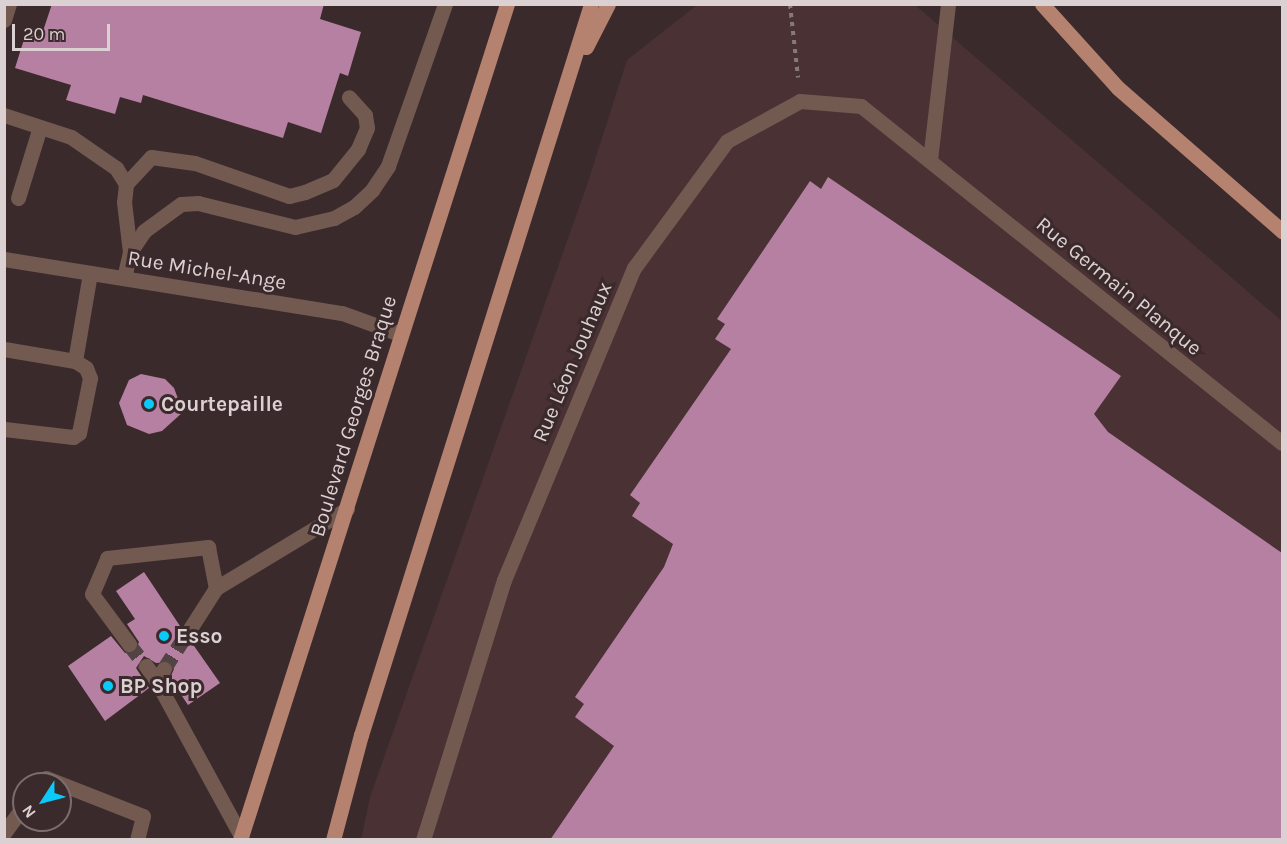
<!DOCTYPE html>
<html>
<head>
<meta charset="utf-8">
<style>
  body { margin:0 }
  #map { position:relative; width:1287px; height:844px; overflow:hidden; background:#3b2a2c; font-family:Karla,sans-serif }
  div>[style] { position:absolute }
  .built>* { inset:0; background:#493134 }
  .building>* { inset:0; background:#b680a2 }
  .minor-tunnel>* { height:15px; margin-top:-7.5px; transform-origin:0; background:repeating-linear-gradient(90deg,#534345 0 15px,transparent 0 23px) }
  .path>* { height:4px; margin-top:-2px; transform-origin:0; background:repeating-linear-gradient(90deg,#87797b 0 4.5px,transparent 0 9px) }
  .minor>* { height:15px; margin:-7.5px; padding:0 7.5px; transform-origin:7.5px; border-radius:7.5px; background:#735a51 }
  .major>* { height:15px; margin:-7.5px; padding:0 7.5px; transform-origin:7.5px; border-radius:7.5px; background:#b58270 }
  .dots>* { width:16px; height:16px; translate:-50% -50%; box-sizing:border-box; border:3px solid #3b2a2c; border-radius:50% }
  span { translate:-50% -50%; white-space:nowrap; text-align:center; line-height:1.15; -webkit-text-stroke:6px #3b2a2c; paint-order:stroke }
  .street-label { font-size:21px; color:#dcd1d2 }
  .poi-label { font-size:21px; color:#dcd1d2; font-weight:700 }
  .left { translate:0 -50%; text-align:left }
  .frame { position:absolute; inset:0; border:6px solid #dcd1d2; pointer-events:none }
  .north { position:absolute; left:12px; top:772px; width:60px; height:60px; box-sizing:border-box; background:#3b2a2c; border:2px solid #7b6d6e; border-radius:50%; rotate:234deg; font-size:16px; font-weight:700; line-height:24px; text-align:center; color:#dcd1d2 }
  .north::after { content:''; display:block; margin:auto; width:21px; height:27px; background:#0acafa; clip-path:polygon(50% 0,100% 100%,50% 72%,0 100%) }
  .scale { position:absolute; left:12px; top:24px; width:98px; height:27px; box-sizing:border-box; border:3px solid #dcd1d2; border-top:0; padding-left:8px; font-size:18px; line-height:21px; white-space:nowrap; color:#dcd1d2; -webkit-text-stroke:4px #3b2a2c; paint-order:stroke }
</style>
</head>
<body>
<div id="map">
  <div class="built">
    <div style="clip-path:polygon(697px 5px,915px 5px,1282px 321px,1282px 839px,361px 840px,370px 797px,587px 185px,627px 60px)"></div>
  </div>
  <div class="building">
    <div style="clip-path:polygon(52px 4px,324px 4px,320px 19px,361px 32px,348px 76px,340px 73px,321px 133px,288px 122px,283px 138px,143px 95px,141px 103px,120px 97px,115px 114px,66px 100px,71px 85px,15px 68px,26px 33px,41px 37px)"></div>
    <div style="clip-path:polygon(828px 177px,1121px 376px,1094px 414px,1108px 432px,1282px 553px,1282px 840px,550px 840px,614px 746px,575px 717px,584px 704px,575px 697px,664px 567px,673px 544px,632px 516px,640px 503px,630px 495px,731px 349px,715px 339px,725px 324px,717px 319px,810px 181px,821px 189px)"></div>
    <div style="clip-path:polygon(141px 374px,165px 379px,174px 388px,183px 412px,162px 431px,149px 434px,127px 425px,119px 403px,129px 380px)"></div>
    <div style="clip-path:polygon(144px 572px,180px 626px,178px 640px,185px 645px,192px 643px,220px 683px,188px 705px,170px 678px,174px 669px,170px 662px,156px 663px,144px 656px,136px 668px,149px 688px,105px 721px,68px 666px,111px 636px,125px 653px,135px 651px,139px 642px,127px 624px,135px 619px,116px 591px)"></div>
  </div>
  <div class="minor-tunnel">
    <div style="left:129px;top:644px;width:28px;rotate:52deg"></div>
    <div style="left:164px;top:669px;width:40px;rotate:-57.1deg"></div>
  </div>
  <div class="path">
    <div style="left:790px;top:4px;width:74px;rotate:83.8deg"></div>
  </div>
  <div class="minor">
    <div style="left:4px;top:20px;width:17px;rotate:-73deg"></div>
    <div style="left:4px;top:115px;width:71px;rotate:18.2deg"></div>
    <div style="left:71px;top:137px;width:55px;rotate:34.6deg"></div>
    <div style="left:116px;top:168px;width:19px;rotate:58deg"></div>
    <div style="left:126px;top:184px;width:18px;rotate:96deg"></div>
    <div style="left:124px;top:202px;width:50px;rotate:83.2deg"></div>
    <div style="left:930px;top:160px;width:157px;rotate:-83.4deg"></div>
    <div style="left:126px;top:184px;width:37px;rotate:-47deg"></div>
    <div style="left:151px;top:157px;width:44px;rotate:7.8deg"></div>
    <div style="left:195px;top:163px;width:100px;rotate:19.3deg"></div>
    <div style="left:289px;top:196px;width:16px;rotate:-14deg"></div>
    <div style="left:305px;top:192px;width:30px;rotate:-23deg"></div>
    <div style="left:333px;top:180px;width:40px;rotate:-51deg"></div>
    <div style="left:358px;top:149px;width:23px;rotate:-67deg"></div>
    <div style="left:367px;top:128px;width:13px;rotate:-99deg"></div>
    <div style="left:365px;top:115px;width:24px;rotate:-132deg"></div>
    <div style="left:18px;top:198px;width:74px;rotate:-72.8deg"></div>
    <div style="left:4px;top:259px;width:342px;rotate:9.1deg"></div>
    <div style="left:342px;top:313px;width:62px;rotate:19.9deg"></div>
    <div style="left:124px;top:278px;width:27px;rotate:-77deg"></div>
    <div style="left:130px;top:252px;width:25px;rotate:-56deg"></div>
    <div style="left:144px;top:231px;width:46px;rotate:-36.1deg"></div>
    <div style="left:181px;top:204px;width:17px;rotate:-3deg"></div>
    <div style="left:198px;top:203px;width:100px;rotate:13.9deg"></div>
    <div style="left:295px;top:227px;width:40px;rotate:-13deg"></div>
    <div style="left:334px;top:218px;width:23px;rotate:-29deg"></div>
    <div style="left:354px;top:207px;width:25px;rotate:-43deg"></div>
    <div style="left:372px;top:190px;width:29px;rotate:-56deg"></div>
    <div style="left:388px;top:166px;width:172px;rotate:-70.6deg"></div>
    <div style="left:4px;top:349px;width:72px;rotate:9.6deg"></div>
    <div style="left:75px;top:361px;width:13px;rotate:32deg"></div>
    <div style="left:86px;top:368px;width:11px;rotate:68deg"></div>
    <div style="left:90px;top:378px;width:56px;rotate:101.3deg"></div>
    <div style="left:79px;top:433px;width:7px;rotate:146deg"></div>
    <div style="left:73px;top:437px;width:69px;rotate:-173.4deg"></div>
    <div style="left:75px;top:361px;width:89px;rotate:-80.3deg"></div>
    <div style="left:186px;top:635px;width:56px;rotate:-57.4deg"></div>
    <div style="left:216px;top:588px;width:153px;rotate:-31.1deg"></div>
    <div style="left:129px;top:644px;width:62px;rotate:-126.5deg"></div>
    <div style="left:92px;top:594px;width:39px;rotate:-67deg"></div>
    <div style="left:107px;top:558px;width:102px;rotate:-6.2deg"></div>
    <div style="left:208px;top:547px;width:42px;rotate:79deg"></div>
    <div style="left:146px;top:666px;width:17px;rotate:54deg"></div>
    <div style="left:164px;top:669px;width:14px;rotate:126deg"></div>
    <div style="left:156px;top:680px;width:178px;rotate:61.4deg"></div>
    <div style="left:40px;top:784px;width:8px;rotate:-45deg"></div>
    <div style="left:46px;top:778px;width:104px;rotate:21.4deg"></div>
    <div style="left:143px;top:816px;width:25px;rotate:104deg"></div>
    <div style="left:4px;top:833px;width:34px;rotate:-54deg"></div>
    <div style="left:423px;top:840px;width:272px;rotate:-72.7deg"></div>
    <div style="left:504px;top:580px;width:338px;rotate:-67.4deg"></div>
    <div style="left:634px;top:268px;width:157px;rotate:-53.8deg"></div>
    <div style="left:727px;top:141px;width:83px;rotate:-28.7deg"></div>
    <div style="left:800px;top:101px;width:61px;rotate:4.7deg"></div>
    <div style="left:861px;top:106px;width:539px;rotate:38.68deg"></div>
  </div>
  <div class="major">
    <div style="left:1042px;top:4px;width:113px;rotate:47.9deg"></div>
    <div style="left:1118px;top:88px;width:218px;rotate:41.1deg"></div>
    <div style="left:586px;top:47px;width:48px;rotate:-62.9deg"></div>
    <div style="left:240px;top:840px;width:878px;rotate:-72.29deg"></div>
    <div style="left:333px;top:840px;width:109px;rotate:-75.1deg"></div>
    <div style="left:361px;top:735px;width:766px;rotate:-72.53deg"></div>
  </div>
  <div class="dots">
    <div style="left:149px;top:404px;background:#0acafa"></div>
    <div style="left:164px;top:636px;background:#0acafa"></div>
    <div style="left:108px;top:686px;background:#0acafa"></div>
  </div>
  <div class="street-label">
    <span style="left:207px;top:270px;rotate:9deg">Rue Michel-Ange</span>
    <span style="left:1119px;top:286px;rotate:39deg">Rue Germain Planque</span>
    <span style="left:572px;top:362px;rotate:-67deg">Rue Léon Jouhaux</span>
    <span style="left:353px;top:416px;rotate:-73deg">Boulevard Georges Braque</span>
  </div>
  <div class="poi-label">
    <span class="left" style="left:161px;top:404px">Courtepaille</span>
    <span class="left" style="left:176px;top:636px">Esso</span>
    <span class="left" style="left:120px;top:686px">BP Shop</span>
  </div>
  <div class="frame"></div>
  <div class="north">N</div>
  <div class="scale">20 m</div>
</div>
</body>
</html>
